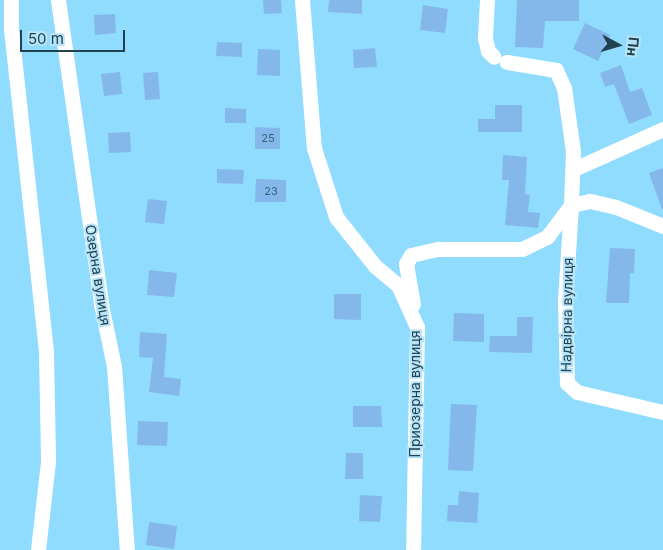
<!DOCTYPE html>
<html>
<head>
<meta charset="utf-8">
<style>
  body { margin:0 }
  #map { position:relative; width:663px; height:550px; overflow:hidden; background:#8fdcfe; font-family:Inter,sans-serif }
  div>[style] { position:absolute }
  .building>* { inset:0; background:#85b8ea }
  .minor>* { height:15px; margin:-7.5px; padding:0 7.5px; transform-origin:7.5px; border-radius:7.5px; background:#fff }
  span { translate:-50% -50%; white-space:nowrap; text-align:center; line-height:1.15; -webkit-text-stroke:4px #b8e4f9; paint-order:stroke }
  .number-label { font-size:11px; color:#3b6076 }
  .number-label span { -webkit-text-stroke-width:0 }
  .street-label { font-size:14px; color:#224250 }
  .north { position:absolute; left:593px; top:20px; width:50px; height:50px; -webkit-text-stroke:4px #b8e4f9; paint-order:stroke; rotate:96deg; font-size:14px; font-weight:700; line-height:20px; text-align:center; color:#224250 }
  .north::after { content:''; display:block; margin:auto; width:18px; height:22px; background:#224250; clip-path:polygon(50% 0,100% 100%,50% 72%,0 100%) }
  .scale { position:absolute; left:20px; top:30px; width:105px; height:22px; box-sizing:border-box; border:2px solid #224250; border-top:0; padding-left:6px; font-size:15px; line-height:18px; white-space:nowrap; color:#224250; -webkit-text-stroke:4px #b8e4f9; paint-order:stroke }
</style>
</head>
<body>
<div id="map">
  <div class="building">
    <div style="clip-path:polygon(263px 0,281px 0,282px 13px,264px 14px)"></div>
    <div style="clip-path:polygon(329px 0,362px 0,362px 14px,328px 12px)"></div>
    <div style="clip-path:polygon(517px 0,579px 0,579px 21px,545px 21px,543px 48px,515px 47px)"></div>
    <div style="clip-path:polygon(423px 5px,448px 9px,445px 33px,420px 30px)"></div>
    <div style="clip-path:polygon(115px 14px,116px 33px,95px 35px,94px 15px)"></div>
    <div style="clip-path:polygon(585px 23px,610px 35px,598px 61px,573px 49px)"></div>
    <div style="clip-path:polygon(217px 42px,242px 43px,242px 57px,216px 56px)"></div>
    <div style="clip-path:polygon(375px 48px,377px 67px,354px 68px,353px 50px)"></div>
    <div style="clip-path:polygon(258px 49px,280px 50px,280px 76px,257px 75px)"></div>
    <div style="clip-path:polygon(621px 65px,630px 92px,642px 88px,652px 115px,629px 124px,614px 84px,605px 87px,600px 73px)"></div>
    <div style="clip-path:polygon(120px 72px,122px 94px,104px 96px,101px 74px)"></div>
    <div style="clip-path:polygon(158px 72px,160px 99px,145px 100px,143px 73px)"></div>
    <div style="clip-path:polygon(495px 105px,522px 105px,522px 132px,478px 132px,478px 119px,495px 119px)"></div>
    <div style="clip-path:polygon(225px 108px,246px 109px,246px 123px,225px 123px)"></div>
    <div style="clip-path:polygon(255px 127px,280px 128px,280px 149px,255px 149px)"></div>
    <div style="clip-path:polygon(130px 132px,131px 152px,109px 153px,108px 133px)"></div>
    <div style="clip-path:polygon(503px 155px,527px 157px,525px 194px,530px 195px,528px 212px,540px 213px,538px 228px,505px 225px,509px 180px,502px 180px)"></div>
    <div style="clip-path:polygon(663px 168px,663px 209px,662px 209px,649px 173px)"></div>
    <div style="clip-path:polygon(217px 169px,244px 170px,243px 184px,217px 183px)"></div>
    <div style="clip-path:polygon(256px 179px,286px 180px,286px 202px,255px 202px)"></div>
    <div style="clip-path:polygon(148px 199px,167px 201px,164px 224px,145px 222px)"></div>
    <div style="clip-path:polygon(610px 248px,635px 249px,634px 273px,630px 273px,629px 303px,606px 303px)"></div>
    <div style="clip-path:polygon(149px 270px,177px 273px,174px 297px,147px 295px)"></div>
    <div style="clip-path:polygon(334px 294px,361px 294px,361px 320px,334px 319px)"></div>
    <div style="clip-path:polygon(454px 313px,484px 314px,484px 342px,453px 341px)"></div>
    <div style="clip-path:polygon(517px 317px,533px 317px,532px 353px,489px 352px,490px 336px,517px 336px)"></div>
    <div style="clip-path:polygon(140px 332px,167px 334px,164px 377px,181px 379px,179px 396px,149px 392px,153px 358px,139px 357px)"></div>
    <div style="clip-path:polygon(451px 404px,477px 405px,473px 471px,448px 470px)"></div>
    <div style="clip-path:polygon(353px 406px,381px 406px,382px 427px,353px 427px)"></div>
    <div style="clip-path:polygon(138px 421px,168px 422px,167px 446px,137px 445px)"></div>
    <div style="clip-path:polygon(346px 453px,363px 453px,363px 479px,345px 479px)"></div>
    <div style="clip-path:polygon(459px 491px,479px 493px,477px 523px,447px 521px,448px 505px,458px 505px)"></div>
    <div style="clip-path:polygon(360px 495px,382px 496px,380px 522px,359px 521px)"></div>
    <div style="clip-path:polygon(149px 522px,177px 526px,174px 549px,146px 545px)"></div>
  </div>
  <div class="minor">
    <div style="left:11px;top:0;width:29px;rotate:90deg"></div>
    <div style="left:11px;top:29px;width:326px;rotate:83.8deg"></div>
    <div style="left:46px;top:353px;width:109px;rotate:88.9deg"></div>
    <div style="left:48px;top:462px;width:89px;rotate:96.5deg"></div>
    <div style="left:58px;top:0;width:307px;rotate:81.9deg"></div>
    <div style="left:101px;top:304px;width:63px;rotate:78.2deg"></div>
    <div style="left:114px;top:366px;width:184px;rotate:86deg"></div>
    <div style="left:302px;top:0;width:148px;rotate:85.4deg"></div>
    <div style="left:314px;top:148px;width:72px;rotate:72.3deg"></div>
    <div style="left:336px;top:217px;width:63px;rotate:51.5deg"></div>
    <div style="left:375px;top:266px;width:30px;rotate:40deg"></div>
    <div style="left:398px;top:285px;width:46px;rotate:65.7deg"></div>
    <div style="left:417px;top:327px;width:223px;rotate:91deg"></div>
    <div style="left:487px;top:0;width:38px;rotate:93deg"></div>
    <div style="left:485px;top:38px;width:13px;rotate:77deg"></div>
    <div style="left:488px;top:51px;width:8px;rotate:45deg"></div>
    <div style="left:574px;top:169px;width:98px;rotate:-24.2deg"></div>
    <div style="left:663px;top:226px;width:51px;rotate:-158deg"></div>
    <div style="left:616px;top:207px;width:27px;rotate:-167deg"></div>
    <div style="left:590px;top:201px;width:19px;rotate:168deg"></div>
    <div style="left:571px;top:205px;width:96px;rotate:93.6deg"></div>
    <div style="left:565px;top:301px;width:82px;rotate:88.6deg"></div>
    <div style="left:567px;top:383px;width:13px;rotate:42deg"></div>
    <div style="left:577px;top:392px;width:88px;rotate:13.1deg"></div>
    <div style="left:413px;top:304px;width:41px;rotate:-99.9deg"></div>
    <div style="left:406px;top:264px;width:10px;rotate:-61deg"></div>
    <div style="left:411px;top:255px;width:28px;rotate:-13deg"></div>
    <div style="left:438px;top:249px;width:84px"></div>
    <div style="left:522px;top:249px;width:28px;rotate:-26deg"></div>
    <div style="left:547px;top:237px;width:40px;rotate:-53deg"></div>
    <div style="left:571px;top:205px;width:54px;rotate:-87.9deg"></div>
    <div style="left:573px;top:151px;width:64px;rotate:-98.1deg"></div>
    <div style="left:564px;top:88px;width:20px;rotate:-114deg"></div>
    <div style="left:556px;top:70px;width:50px;rotate:-170.7deg"></div>
  </div>
  <div class="number-label">
    <span style="left:268px;top:138px">25</span>
    <span style="left:271px;top:191px">23</span>
  </div>
  <div class="street-label">
    <span style="left:98px;top:275px;rotate:81deg">Озерна вулиця</span>
    <span style="left:567px;top:315px;rotate:-89deg">Надвірна вулиця</span>
    <span style="left:415px;top:394px;rotate:-90deg">Приозерна вулиця</span>
  </div>
  <div class="north">Пн</div>
  <div class="scale">50 m</div>
</div>
</body>
</html>
